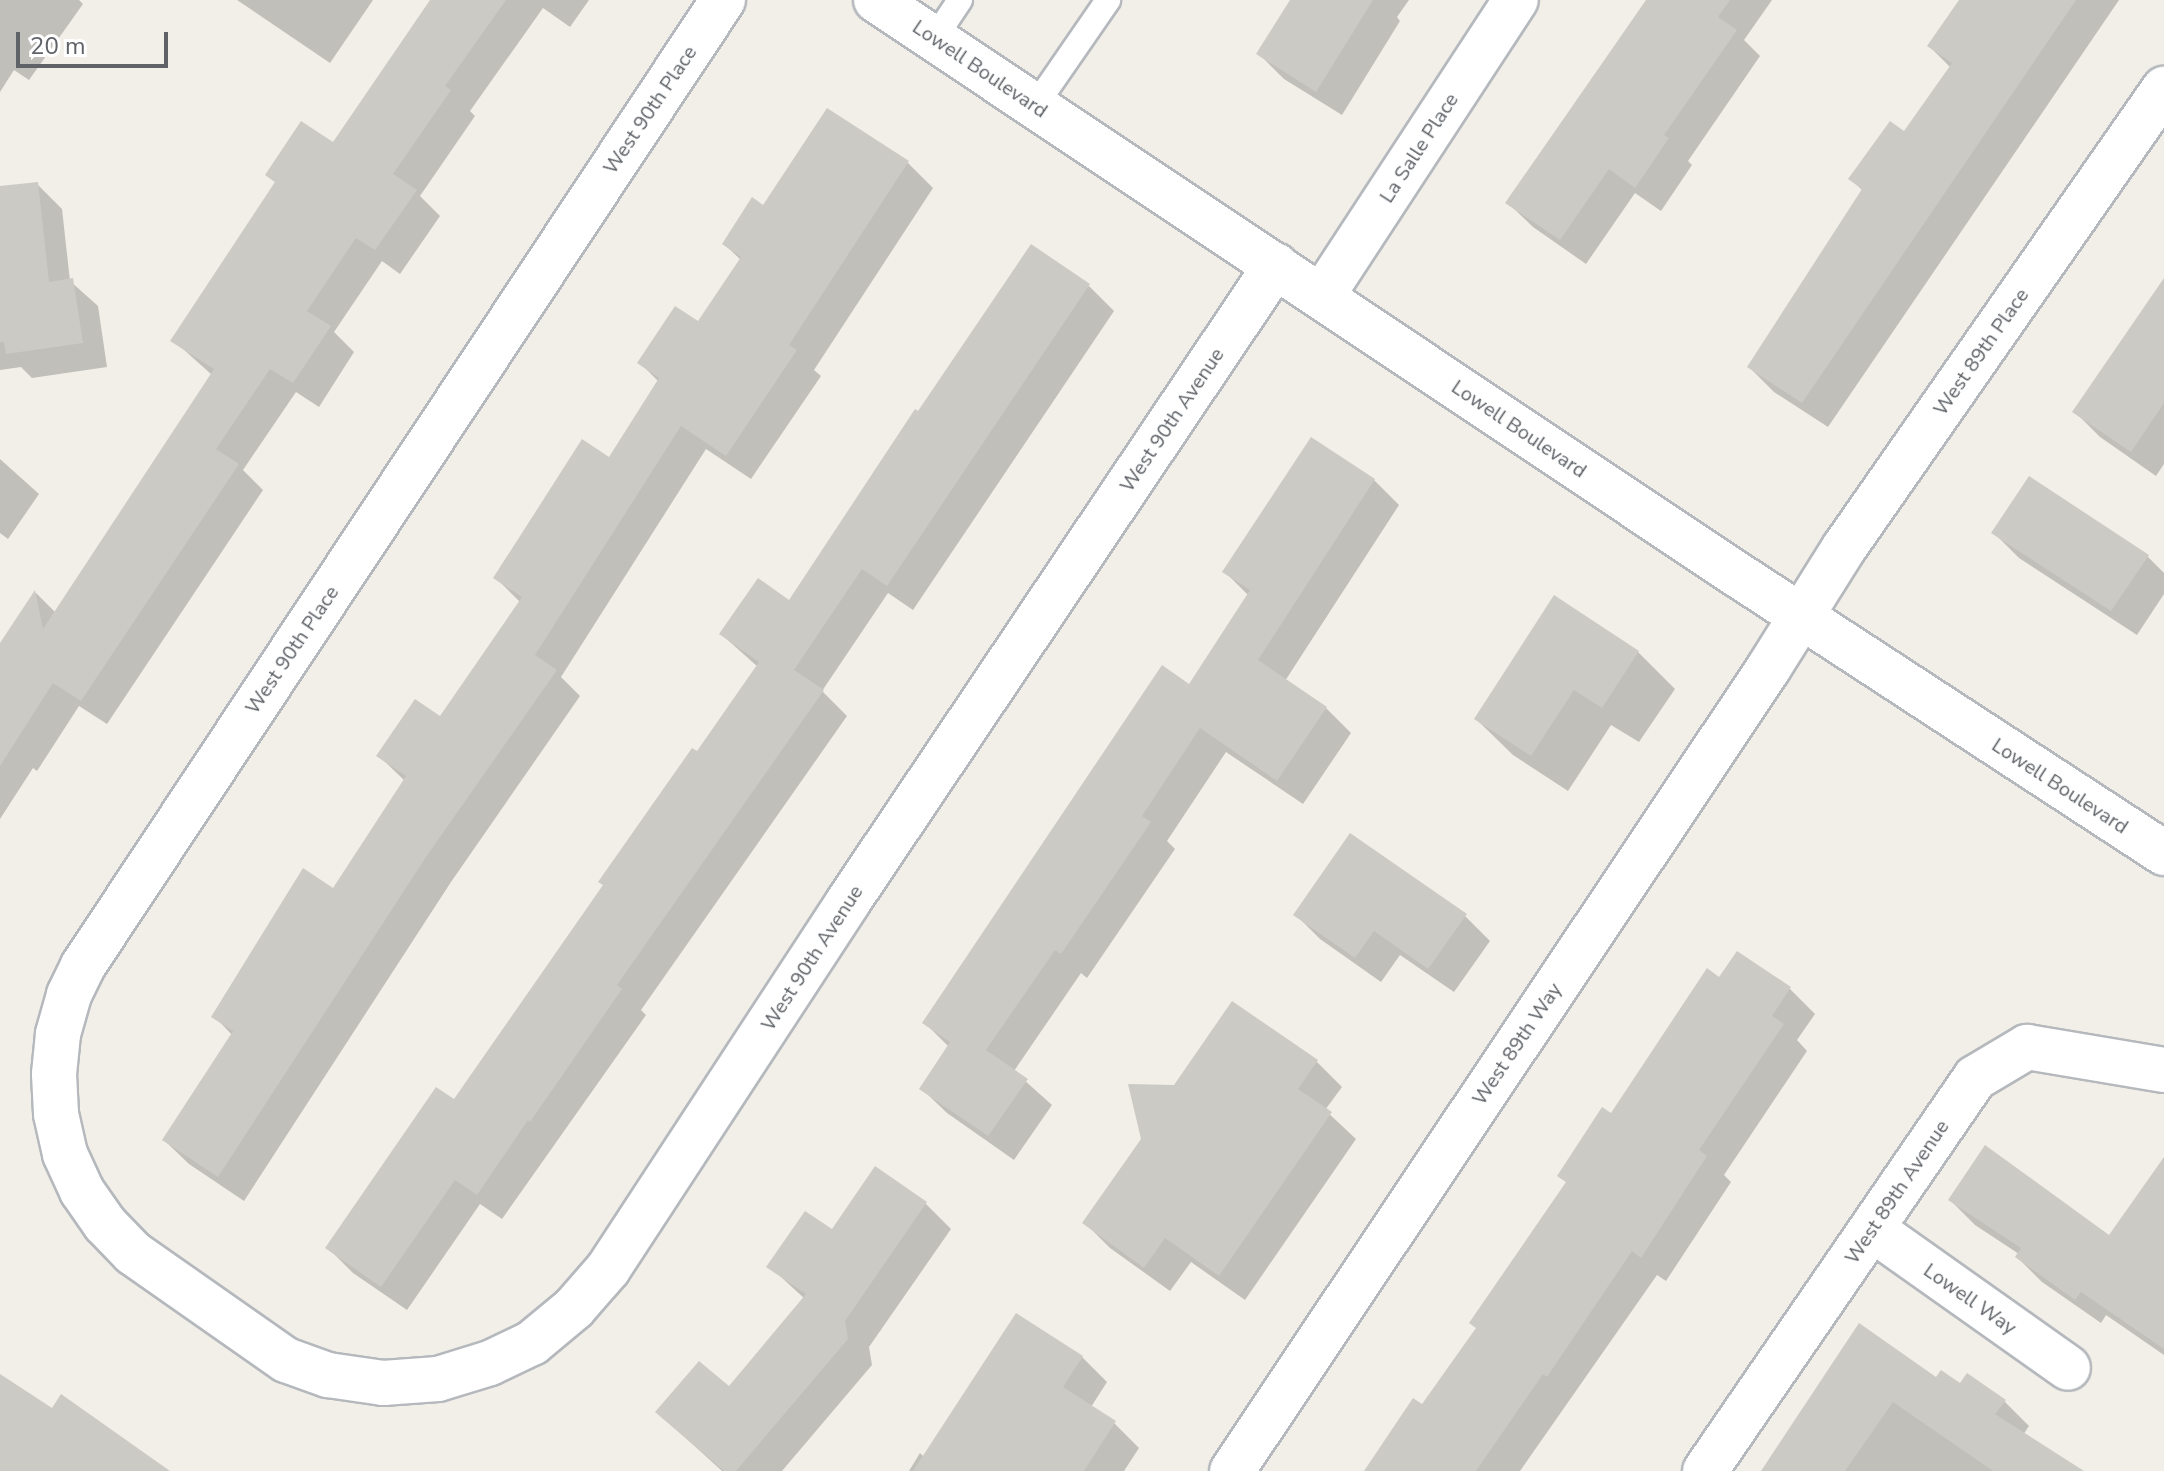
<!DOCTYPE html>
<html>
<head>
<meta charset="utf-8">
<style>
  body { margin:0 }
  #map { position:relative; width:2164px; height:1471px; overflow:hidden; background:#f1efe8; font-family:"Nunito Sans",sans-serif }
  div>[style] { position:absolute }
  .shadow>* { inset:0; background:#0003 }
  .building>* { inset:0; background:#cccac5 }
  .roads { filter:drop-shadow(2px 0 #b5b8bc) drop-shadow(-2px 0 #b5b8bc) drop-shadow(0 2px #b5b8bc) drop-shadow(0 -2px #b5b8bc) }
  .service>* { height:24px; margin:-12px; padding:0 12px; transform-origin:12px; border-radius:12px; background:#fff }
  .minor>* { height:44px; margin:-22px; padding:0 22px; transform-origin:22px; border-radius:22px; background:#fff }
  .tertiary>* { height:44px; margin:-22px; padding:0 22px; transform-origin:22px; border-radius:22px; background:#fff }
  span { translate:-50% -50%; white-space:nowrap; text-align:center; line-height:1.15; -webkit-text-stroke:7px #fff; paint-order:stroke }
  .street-label { font-size:20px; color:#5f6368 }
  .scale { position:absolute; left:16px; top:32px; width:152px; height:36px; box-sizing:border-box; border:4px solid #5f6368; border-top:0; padding-left:10px; font-size:24px; line-height:28px; white-space:nowrap; color:#5f6368; -webkit-text-stroke:6px #fff; paint-order:stroke }
</style>
</head>
<body>
<div id="map">
  <div class="shadow">
    <div style="clip-path:polygon(0 0,79px 0,83px 4px,29px 80px,14px 70px,0 92px)"></div>
    <div style="clip-path:polygon(237px 0,373px 0,330px 63px)"></div>
    <div style="clip-path:polygon(432px 0,589px 0,570px 27px,543px 8px,470px 111px,475px 116px,420px 196px,440px 216px,400px 274px,382px 261px,334px 332px,354px 352px,319px 407px,296px 392px,243px 470px,263px 490px,107px 724px,79px 706px,37px 771px,33px 768px,0 819px,0 646px,36px 593px,56px 613px,212px 375px,173px 340px,276px 183px,267px 175px,333px 145px)"></div>
    <div style="clip-path:polygon(1294px 0,1409px 0,1397px 17px,1400px 21px,1342px 115px,1284px 79px,1259px 54px)"></div>
    <div style="clip-path:polygon(1649px 0,1772px 0,1744px 40px,1760px 56px,1688px 161px,1692px 165px,1661px 211px,1635px 193px,1586px 264px,1533px 227px,1508px 203px)"></div>
    <div style="clip-path:polygon(1961px 0,2119px 0,1828px 427px,1774px 392px,1749px 367px,1863px 191px,1851px 179px,1905px 134px,1951px 68px,1929px 46px)"></div>
    <div style="clip-path:polygon(908px 163px,933px 188px,814px 370px,821px 376px,751px 479px,706px 449px,561px 677px,580px 696px,451px 882px,244px 1201px,189px 1164px,164px 1140px,233px 1036px,214px 1016px,333px 891px,405px 781px,378px 755px,441px 719px,521px 603px,496px 578px,610px 460px,659px 382px,639px 362px,698px 324px,741px 260px,724px 244px,764px 208px)"></div>
    <div style="clip-path:polygon(37px 184px,62px 209px,70px 281px,98px 306px,107px 367px,32px 378px,21px 367px,0 370px,0 188px)"></div>
    <div style="clip-path:polygon(2164px 282px,2164px 464px,2156px 476px,2100px 437px,2075px 412px)"></div>
    <div style="clip-path:polygon(1089px 286px,1114px 311px,913px 610px,888px 593px,822px 691px,847px 716px,641px 1010px,646px 1015px,502px 1219px,480px 1204px,407px 1310px,353px 1273px,328px 1248px,455px 1102px,758px 667px,721px 634px,790px 603px,919px 414px)"></div>
    <div style="clip-path:polygon(1312px 440px,1374px 480px,1399px 505px,1285px 681px,1326px 708px,1351px 733px,1303px 804px,1226px 752px,1167px 841px,1175px 849px,1087px 978px,1081px 973px,1014px 1071px,1052px 1105px,1014px 1160px,947px 1113px,922px 1089px,949px 1047px,924px 1022px,1190px 687px,1249px 596px,1225px 572px)"></div>
    <div style="clip-path:polygon(0 459px,39px 494px,8px 539px,0 533px)"></div>
    <div style="clip-path:polygon(1994px 533px,2147px 556px,2164px 573px,2164px 594px,2137px 635px,2019px 558px)"></div>
    <div style="clip-path:polygon(1555px 598px,1638px 652px,1675px 689px,1639px 742px,1611px 725px,1568px 791px,1513px 755px,1476px 719px)"></div>
    <div style="clip-path:polygon(1295px 914px,1465px 916px,1490px 941px,1454px 992px,1400px 955px,1381px 982px,1320px 939px)"></div>
    <div style="clip-path:polygon(1738px 954px,1790px 989px,1815px 1014px,1797px 1040px,1807px 1051px,1724px 1175px,1731px 1182px,1666px 1281px,1657px 1275px,1520px 1471px,1376px 1471px,1478px 1329px,1567px 1183px,1559px 1175px,1612px 1116px)"></div>
    <div style="clip-path:polygon(1233px 1004px,1317px 1062px,1342px 1087px,1325px 1110px,1356px 1139px,1245px 1300px,1191px 1262px,1170px 1291px,1110px 1248px,1085px 1223px)"></div>
    <div style="clip-path:polygon(2164px 1161px,2164px 1355px,2106px 1315px,2101px 1323px,2042px 1282px,2017px 1257px,2019px 1254px,1975px 1225px,1950px 1200px,2110px 1238px)"></div>
    <div style="clip-path:polygon(875px 1169px,926px 1204px,951px 1229px,869px 1347px,872px 1365px,782px 1471px,722px 1471px,657px 1412px,729px 1389px,805px 1299px,769px 1266px,832px 1232px)"></div>
    <div style="clip-path:polygon(1859px 1326px,1936px 1380px,2004px 1401px,2029px 1426px,2023px 1435px,2078px 1471px,1763px 1471px)"></div>
    <div style="clip-path:polygon(1082px 1357px,1107px 1382px,1091px 1407px,1114px 1423px,1139px 1448px,1124px 1471px,909px 1471px,920px 1453px,924px 1457px)"></div>
  </div>
  <div class="building">
    <div style="clip-path:polygon(430px 0,506px 0,445px 86px,451px 90px,393px 174px,417px 190px,375px 250px,356px 238px,307px 311px,331px 326px,293px 383px,270px 369px,216px 449px,239px 464px,81px 701px,53px 683px,0 766px,0 643px,35px 590px,43px 629px,214px 369px,170px 341px,275px 182px,265px 175px,301px 121px,333px 142px)"></div>
    <div style="clip-path:polygon(1290px 0,1373px 0,1316px 92px,1256px 54px)"></div>
    <div style="clip-path:polygon(1646px 0,1730px 0,1718px 17px,1737px 30px,1664px 135px,1669px 138px,1635px 188px,1609px 169px,1560px 240px,1505px 203px)"></div>
    <div style="clip-path:polygon(1959px 0,2076px 0,1802px 403px,1747px 367px,1862px 189px,1848px 179px,1890px 121px,1904px 131px,1952px 63px,1927px 46px)"></div>
    <div style="clip-path:polygon(827px 108px,909px 161px,789px 345px,797px 350px,726px 456px,681px 426px,535px 655px,557px 670px,426px 857px,218px 1177px,162px 1140px,233px 1031px,211px 1017px,303px 868px,333px 888px,406px 776px,376px 756px,415px 699px,440px 716px,522px 597px,493px 578px,538px 508px,582px 439px,609px 457px,659px 378px,637px 363px,675px 306px,698px 321px,741px 257px,722px 244px,752px 197px,763px 205px)"></div>
    <div style="clip-path:polygon(38px 182px,49px 282px,73px 278px,83px 343px,6px 354px,4px 342px,0 342px,0 186px)"></div>
    <div style="clip-path:polygon(1031px 244px,1090px 284px,887px 586px,862px 569px,794px 670px,824px 690px,617px 985px,622px 989px,530px 1122px,528px 1120px,477px 1195px,455px 1180px,381px 1287px,325px 1248px,436px 1087px,454px 1099px,603px 885px,598px 882px,692px 748px,697px 751px,759px 662px,719px 634px,758px 578px,789px 600px,915px 409px,918px 411px)"></div>
    <div style="clip-path:polygon(2164px 278px,2164px 403px,2131px 452px,2072px 412px)"></div>
    <div style="clip-path:polygon(1311px 437px,1375px 479px,1258px 660px,1327px 707px,1277px 781px,1200px 728px,1142px 816px,1151px 822px,1061px 954px,1055px 950px,986px 1050px,1028px 1079px,988px 1136px,919px 1089px,950px 1042px,922px 1023px,1162px 665px,1189px 684px,1250px 590px,1222px 572px)"></div>
    <div style="clip-path:polygon(2029px 476px,2149px 555px,2111px 611px,1991px 533px)"></div>
    <div style="clip-path:polygon(1554px 595px,1639px 651px,1602px 708px,1574px 690px,1531px 756px,1474px 719px)"></div>
    <div style="clip-path:polygon(1350px 833px,1467px 914px,1428px 969px,1374px 931px,1355px 958px,1293px 915px)"></div>
    <div style="clip-path:polygon(1737px 951px,1791px 987px,1772px 1016px,1784px 1024px,1699px 1150px,1707px 1156px,1641px 1258px,1632px 1251px,1547px 1377px,1543px 1374px,1476px 1471px,1364px 1471px,1413px 1398px,1422px 1404px,1476px 1328px,1469px 1323px,1566px 1182px,1557px 1176px,1602px 1107px,1611px 1113px,1707px 968px,1719px 977px)"></div>
    <div style="clip-path:polygon(1232px 1001px,1318px 1060px,1298px 1089px,1332px 1112px,1219px 1276px,1165px 1238px,1144px 1268px,1082px 1223px,1141px 1139px,1128px 1084px,1174px 1085px)"></div>
    <div style="clip-path:polygon(1985px 1145px,2109px 1235px,2164px 1157px,2164px 1349px,2081px 1292px,2075px 1300px,2015px 1257px,2021px 1248px,1948px 1200px)"></div>
    <div style="clip-path:polygon(875px 1166px,927px 1202px,845px 1321px,848px 1339px,736px 1471px,724px 1471px,655px 1412px,699px 1361px,729px 1386px,806px 1294px,766px 1267px,805px 1211px,832px 1229px)"></div>
    <div style="clip-path:polygon(1016px 1313px,1083px 1356px,1063px 1387px,1116px 1421px,1084px 1471px,913px 1471px)"></div>
    <div style="clip-path:polygon(1859px 1323px,1936px 1377px,1941px 1370px,1960px 1383px,1967px 1373px,2006px 1400px,1995px 1414px,2084px 1471px,1993px 1471px,1893px 1402px,1845px 1471px,1761px 1471px)"></div>
    <div style="clip-path:polygon(0 1374px,52px 1408px,61px 1394px,170px 1471px,0 1471px)"></div>
  </div>
  <div class="roads">
    <div class="service">
      <div style="left:934px;top:39px;width:47px;rotate:-56.3deg"></div>
      <div style="left:1035px;top:106px;width:129px;rotate:-55.4deg"></div>
    </div>
    <div class="minor">
      <div style="left:723px;top:0;width:1159px;rotate:123.53deg"></div>
      <div style="left:83px;top:966px;width:32px;rotate:116deg"></div>
      <div style="left:69px;top:995px;width:41px;rotate:105.8deg"></div>
      <div style="left:58px;top:1034px;width:40px;rotate:95.7deg"></div>
      <div style="left:54px;top:1074px;width:40px;rotate:87.1deg"></div>
      <div style="left:56px;top:1114px;width:41px;rotate:77.3deg"></div>
      <div style="left:65px;top:1154px;width:41px;rotate:65.3deg"></div>
      <div style="left:82px;top:1191px;width:40px;rotate:55.1deg"></div>
      <div style="left:105px;top:1224px;width:40px;rotate:46deg"></div>
      <div style="left:133px;top:1253px;width:187px;rotate:35deg"></div>
      <div style="left:286px;top:1360px;width:45px;rotate:19.7deg"></div>
      <div style="left:328px;top:1375px;width:56px;rotate:8.3deg"></div>
      <div style="left:383px;top:1383px;width:55px;rotate:-4.2deg"></div>
      <div style="left:438px;top:1379px;width:54px;rotate:-17.1deg"></div>
      <div style="left:490px;top:1363px;width:47px;rotate:-25.5deg"></div>
      <div style="left:532px;top:1343px;width:55px;rotate:-39.8deg"></div>
      <div style="left:574px;top:1308px;width:52px;rotate:-48.9deg"></div>
      <div style="left:608px;top:1269px;width:439px;rotate:-56.8deg"></div>
      <div style="left:848px;top:902px;width:767px;rotate:-56.1deg"></div>
      <div style="left:1322px;top:296px;width:354px;rotate:-56.8deg"></div>
      <div style="left:1872px;top:1229px;width:240px;rotate:35.3deg"></div>
      <div style="left:1232px;top:1471px;width:965px;rotate:-56.24deg"></div>
      <div style="left:1768px;top:669px;width:143px;rotate:-57.9deg"></div>
      <div style="left:1844px;top:548px;width:560px;rotate:-55.12deg"></div>
      <div style="left:1705px;top:1471px;width:477px;rotate:-55.5deg"></div>
      <div style="left:1975px;top:1078px;width:61px;rotate:-30.8deg"></div>
      <div style="left:2027px;top:1047px;width:139px;rotate:9.5deg"></div>
    </div>
    <div class="tertiary">
      <div style="left:876px;top:0;width:1036px;rotate:33.71deg"></div>
      <div style="left:1738px;top:575px;width:509px;rotate:33.13deg"></div>
    </div>
  </div>
  <div class="street-label">
    <span style="left:980px;top:69px;rotate:34deg">Lowell Boulevard</span>
    <span style="left:650px;top:110px;rotate:-56deg">West 90th Place</span>
    <span style="left:1419px;top:148px;rotate:-57deg">La Salle Place</span>
    <span style="left:1981px;top:352px;rotate:-55deg">West 89th Place</span>
    <span style="left:1172px;top:420px;rotate:-56deg">West 90th Avenue</span>
    <span style="left:1519px;top:429px;rotate:34deg">Lowell Boulevard</span>
    <span style="left:292px;top:650px;rotate:-56deg">West 90th Place</span>
    <span style="left:2060px;top:786px;rotate:33deg">Lowell Boulevard</span>
    <span style="left:812px;top:958px;rotate:-57deg">West 90th Avenue</span>
    <span style="left:1517px;top:1044px;rotate:-56deg">West 89th Way</span>
    <span style="left:1897px;top:1192px;rotate:-56deg">West 89th Avenue</span>
    <span style="left:1970px;top:1299px;rotate:35deg">Lowell Way</span>
  </div>
  <div class="scale">20 m</div>
</div>
</body>
</html>
